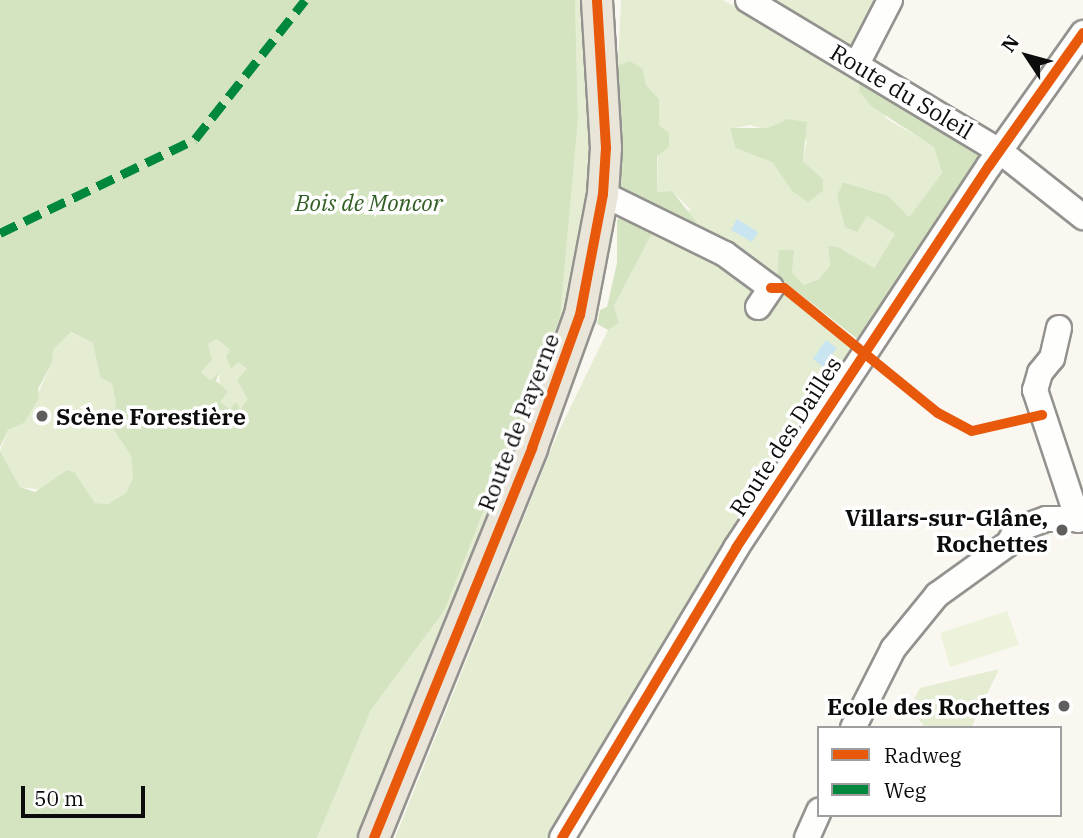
<!DOCTYPE html>
<html>
<head>
<meta charset="utf-8">
<style>
  body { margin:0 }
  #map { position:relative; width:1083px; height:838px; overflow:hidden; background:#faf7f0; font-family:"IBM Plex Serif",serif }
  div>[style] { position:absolute }
  .green>* { inset:0; background:#e4edd2 }
  .forest>* { inset:0; background:#d5e4c0 }
  .pitch>* { inset:0; background:#edf2db }
  .water>* { inset:0; background:#c9e5f1 }
  .roads { filter:drop-shadow(2px 0 #93928f) drop-shadow(-2px 0 #93928f) drop-shadow(0 2px #93928f) drop-shadow(0 -2px #93928f) }
  .minor>* { height:24px; margin:-12px; padding:0 12px; transform-origin:12px; border-radius:12px; background:#fefefd }
  .major>* { height:30px; margin:-15px; padding:0 15px; transform-origin:15px; border-radius:15px; background:#eae5d9 }
  .quiet>* { height:9px; margin-top:-4.5px; transform-origin:0; background:repeating-linear-gradient(90deg,#00873e 0 18px,transparent 0 27px) }
  .cycleway>* { height:10px; margin:-5px; padding:0 5px; transform-origin:5px; border-radius:5px; background:#e8590c }
  .dots>* { width:19px; height:19px; translate:-50% -50%; box-sizing:border-box; border:4px solid #fff; border-radius:50% }
  span { translate:-50% -50%; white-space:nowrap; text-align:center; line-height:1.15; -webkit-text-stroke:7px #fff; paint-order:stroke }
  .street-label { font-size:23px; color:#0c0c0c }
  .park-label { font-size:23px; color:#315e22; font-style:italic }
  .poi-label { font-size:23px; color:#0c0c0c; font-weight:700 }
  .left { translate:0 -50%; text-align:left }
  .right { translate:-100% -50%; text-align:right }
  .legend { position:absolute; left:817px; top:726px; width:245px; height:91px; box-sizing:border-box; background:#fff; border:2px solid #9e9e9e; margin:0; padding:9px 12px; list-style:none; font-size:21px; color:#0c0c0c }
  .legend li { display:flex; align-items:center; gap:14px; height:35px }
  .legend b { width:35px; border:2px solid #9e9e9e }
  .north { position:absolute; left:992px; top:21px; width:70px; height:70px; -webkit-text-stroke:5px #fff; paint-order:stroke; rotate:306deg; font-size:19px; font-weight:700; line-height:28px; text-align:center; color:#0c0c0c }
  .north::after { content:''; display:block; margin:auto; width:24px; height:32px; background:#0c0c0c; clip-path:polygon(50% 0,100% 100%,50% 72%,0 100%) }
  .scale { position:absolute; left:21px; top:786px; width:124px; height:32px; box-sizing:border-box; border:4px solid #0c0c0c; border-top:0; padding-left:9px; font-size:21px; line-height:24px; white-space:nowrap; color:#0c0c0c; -webkit-text-stroke:5px #fff; paint-order:stroke }
</style>
</head>
<body>
<div id="map">
  <div class="green">
    <div style="clip-path:polygon(575px 0,587px 0,594px 96px,591px 190px,560px 341px,360px 838px,317px 838px,371px 710px,444px 611px,578px 117px)"></div>
    <div style="clip-path:polygon(evenodd,621px 0,723px 0,861px 79px,887px 119px,934px 146px,942px 173px,909px 217px,889px 196px,844px 182px,837px 196px,844px 212px,867px 216px,895px 234px,873px 269px,846px 251px,828px 247px,830px 266px,819px 279px,802px 285px,792px 272px,777px 276px,787px 287px,783px 292px,857px 347px,676px 623px,550px 838px,395px 838px,557px 435px,608px 330px,619px 323px,614px 306px,651px 234px,646px 222px,691px 210px,672px 191px,657px 192px,659px 99px,646px 85px,643px 69px,630px 61px,618px 65px,621px 0,750px 125px,807px 140px,803px 161px,823px 179px,823px 191px,792px 191px,772px 162px,735px 148px,730px 129px,750px 125px)"></div>
    <div style="clip-path:polygon(771px 0,880px 0,856px 48px)"></div>
    <div style="clip-path:polygon(70px 332px,93px 343px,100px 377px,112px 384px,116px 402px,112px 427px,131px 456px,133px 478px,127px 493px,108px 504px,95px 503px,75px 473px,44px 490px,20px 487px,0 451px,8px 430px,24px 423px,52px 363px,53px 350px)"></div>
    <div style="clip-path:polygon(217px 338px,230px 350px,231px 368px,238px 362px,247px 369px,243px 377px,249px 399px,239px 409px,230px 410px,220px 402px,219px 374px,210px 380px,201px 372px,208px 344px)"></div>
    <div style="clip-path:polygon(999px 669px,971px 728px,926px 728px,909px 708px,920px 688px)"></div>
  </div>
  <div class="forest">
    <div style="clip-path:polygon(evenodd,0 0,575px 0,578px 117px,560px 317px,444px 611px,371px 710px,317px 838px,0 838px,0 451px,20px 487px,35px 492px,67px 470px,75px 473px,95px 503px,108px 504px,126px 493px,133px 478px,131px 456px,112px 427px,116px 402px,112px 384px,100px 377px,93px 343px,71px 332px,53px 350px,52px 363px,38px 389px,39px 398px,24px 423px,8px 430px,0 447px,0 0,217px 339px,230px 350px,226px 356px,231px 369px,238px 362px,247px 369px,237px 380px,248px 399px,240px 409px,236px 402px,230px 409px,220px 402px,228px 392px,216px 381px,219px 373px,210px 380px,201px 372px,212px 360px,208px 344px,217px 339px)"></div>
    <div style="clip-path:polygon(630px 61px,643px 69px,646px 85px,659px 99px,659px 125px,669px 133px,669px 147px,657px 156px,657px 192px,672px 191px,697px 223px,689px 226px,646px 222px,652px 233px,614px 306px,619px 323px,608px 330px,597px 324px,600px 310px,607px 307px,617px 263px,617px 220px,635px 205px,619px 187px,618px 65px)"></div>
    <div style="clip-path:polygon(861px 79px,982px 155px,860px 341px,777px 276px,779px 250px,794px 250px,792px 272px,803px 285px,819px 279px,830px 266px,828px 246px,838px 247px,874px 268px,895px 234px,867px 216px,857px 232px,845px 227px,837px 196px,843px 182px,889px 196px,909px 217px,942px 173px,934px 147px,871px 106px,859px 91px)"></div>
    <div style="clip-path:polygon(788px 119px,807px 122px,803px 161px,823px 179px,823px 191px,808px 202px,792px 191px,772px 162px,735px 148px,730px 128px,768px 128px)"></div>
  </div>
  <div class="pitch">
    <div style="clip-path:polygon(1007px 611px,1019px 645px,950px 667px,940px 633px)"></div>
  </div>
  <div class="water">
    <div style="clip-path:polygon(737px 219px,758px 232px,752px 242px,731px 230px)"></div>
    <div style="clip-path:polygon(826px 340px,837px 348px,823px 367px,813px 359px)"></div>
  </div>
  <div class="roads">
    <div class="minor">
      <div style="left:748px;top:0;width:295px;rotate:31deg"></div>
      <div style="left:1001px;top:152px;width:105px;rotate:38.4deg"></div>
      <div style="left:857px;top:64px;width:72px;rotate:-62.7deg"></div>
      <div style="left:603px;top:194px;width:136px;rotate:26.2deg"></div>
      <div style="left:725px;top:254px;width:57px;rotate:36.5deg"></div>
      <div style="left:771px;top:288px;width:23px;rotate:124deg"></div>
      <div style="left:1059px;top:328px;width:31px;rotate:103deg"></div>
      <div style="left:1052px;top:358px;width:19px;rotate:129deg"></div>
      <div style="left:1040px;top:373px;width:18px;rotate:106deg"></div>
      <div style="left:1035px;top:390px;width:137px;rotate:71.7deg"></div>
      <div style="left:853px;top:728px;width:89px;rotate:-63.1deg"></div>
      <div style="left:893px;top:649px;width:70px;rotate:-50.8deg"></div>
      <div style="left:937px;top:595px;width:89px;rotate:-35.8deg"></div>
      <div style="left:1009px;top:543px;width:15px;rotate:-62deg"></div>
      <div style="left:1016px;top:530px;width:32px;rotate:-20deg"></div>
      <div style="left:1046px;top:519px;width:37px"></div>
      <div style="left:562px;top:838px;width:338px;rotate:-59deg"></div>
      <div style="left:736px;top:548px;width:458px;rotate:-56.5deg"></div>
      <div style="left:989px;top:166px;width:163px;rotate:-54.7deg"></div>
      <div style="left:807px;top:838px;width:30px;rotate:-66deg"></div>
    </div>
    <div class="major">
      <div style="left:374px;top:838px;width:421px;rotate:-67.9deg"></div>
      <div style="left:532px;top:448px;width:141px;rotate:-70.2deg"></div>
      <div style="left:580px;top:315px;width:123px;rotate:-79.2deg"></div>
      <div style="left:603px;top:194px;width:46px;rotate:-86.3deg"></div>
      <div style="left:606px;top:148px;width:148px;rotate:-93.5deg"></div>
    </div>
  </div>
  <div class="quiet">
    <div style="left:0;top:233px;width:216px;rotate:-25.7deg"></div>
    <div style="left:195px;top:139px;width:177px;rotate:-51.6deg"></div>
  </div>
  <div class="cycleway">
    <div style="left:771px;top:288px;width:13px"></div>
    <div style="left:784px;top:288px;width:198px;rotate:39.1deg"></div>
    <div style="left:938px;top:413px;width:38px;rotate:28deg"></div>
    <div style="left:972px;top:431px;width:72px;rotate:-12.9deg"></div>
    <div style="left:374px;top:838px;width:421px;rotate:-67.9deg"></div>
    <div style="left:532px;top:448px;width:141px;rotate:-70.2deg"></div>
    <div style="left:580px;top:315px;width:123px;rotate:-79.2deg"></div>
    <div style="left:603px;top:194px;width:46px;rotate:-86.3deg"></div>
    <div style="left:606px;top:148px;width:148px;rotate:-93.5deg"></div>
    <div style="left:562px;top:838px;width:338px;rotate:-59deg"></div>
    <div style="left:736px;top:548px;width:458px;rotate:-56.5deg"></div>
    <div style="left:989px;top:166px;width:163px;rotate:-54.7deg"></div>
  </div>
  <div class="dots">
    <div style="left:42px;top:416px;background:#5f5e5c"></div>
    <div style="left:1062px;top:530px;background:#5f5e5c"></div>
    <div style="left:1064px;top:706px;background:#5f5e5c"></div>
  </div>
  <div class="street-label">
    <span style="left:902px;top:91px;rotate:31deg">Route du Soleil</span>
    <span style="left:518px;top:422px;rotate:-69deg">Route de Payerne</span>
    <span style="left:785px;top:436px;rotate:-57deg">Route des Dailles</span>
  </div>
  <div class="park-label">
    <span style="left:369px;top:202px">Bois de Moncor</span>
  </div>
  <div class="poi-label">
    <span class="left" style="left:56px;top:416px">Scène Forestière</span>
    <span class="right" style="left:1048px;top:530px">Villars-sur-Glâne,<br>Rochettes</span>
    <span class="right" style="left:1050px;top:706px">Ecole des Rochettes</span>
  </div>
  <ul class="legend">
  <li><b style="height:9px;background:#e8590c"></b>Radweg</li>
  <li><b style="height:9px;background:#00873e"></b>Weg</li>
  </ul>
  <div class="north">N</div>
  <div class="scale">50 m</div>
</div>
</body>
</html>
